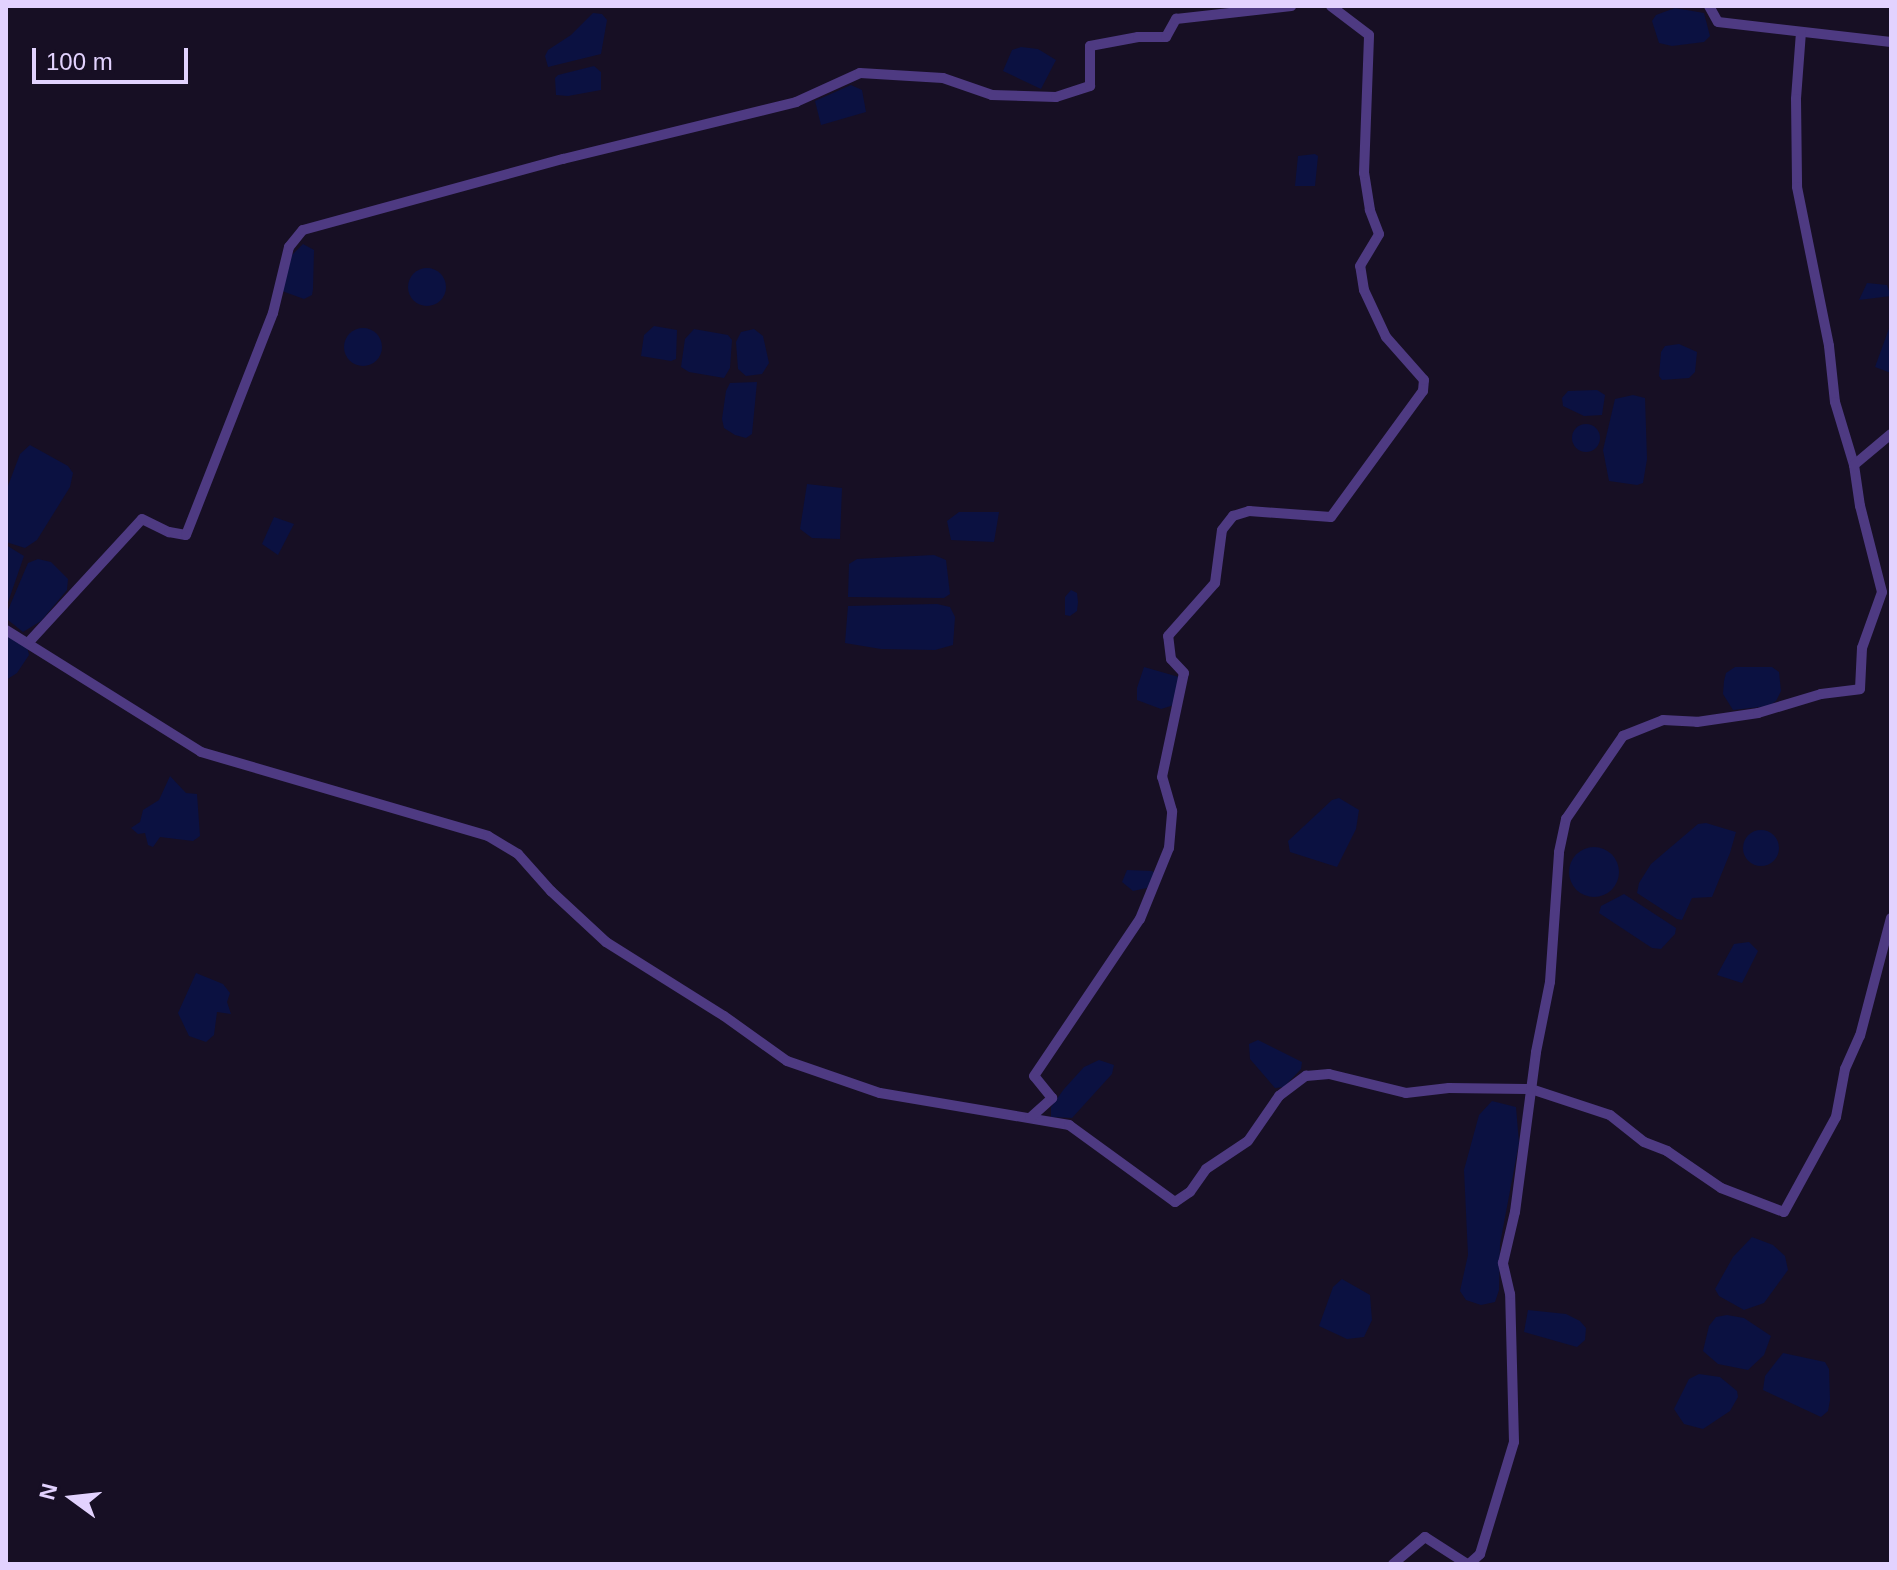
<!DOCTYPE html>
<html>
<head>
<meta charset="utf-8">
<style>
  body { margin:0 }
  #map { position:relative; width:1897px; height:1570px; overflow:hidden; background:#170f24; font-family:Helvetica,sans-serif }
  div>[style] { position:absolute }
  .water>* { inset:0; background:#0b1141 }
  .round { border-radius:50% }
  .minor>* { height:10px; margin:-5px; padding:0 5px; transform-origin:5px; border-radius:5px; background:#4e3a82 }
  span { translate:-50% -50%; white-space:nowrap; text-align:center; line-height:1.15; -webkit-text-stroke:7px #170f24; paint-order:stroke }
  .frame { position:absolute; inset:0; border:8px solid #e2d2fe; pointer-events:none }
  .north { position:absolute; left:32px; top:1458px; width:80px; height:80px; -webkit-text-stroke:6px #170f24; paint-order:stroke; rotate:285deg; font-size:22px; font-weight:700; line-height:32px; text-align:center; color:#e2d2fe }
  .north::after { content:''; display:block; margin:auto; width:28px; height:36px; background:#e2d2fe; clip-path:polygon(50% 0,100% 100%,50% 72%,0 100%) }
  .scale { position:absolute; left:32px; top:48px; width:156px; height:36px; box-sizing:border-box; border:4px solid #e2d2fe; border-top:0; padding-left:10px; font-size:24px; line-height:28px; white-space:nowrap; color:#e2d2fe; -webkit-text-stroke:6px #170f24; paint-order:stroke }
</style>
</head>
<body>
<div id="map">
  <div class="water">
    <div style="clip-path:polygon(1675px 8px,1704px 13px,1710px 36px,1704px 42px,1672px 46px,1659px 43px,1652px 21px,1656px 15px)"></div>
    <div style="clip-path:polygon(593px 13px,602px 14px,607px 20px,601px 54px,548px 67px,545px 56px,548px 50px,571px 35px)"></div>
    <div style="clip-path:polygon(1021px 47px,1038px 49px,1056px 60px,1041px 89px,1003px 71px,1012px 50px)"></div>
    <div style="clip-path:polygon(594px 66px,601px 72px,601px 90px,568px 96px,556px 95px,555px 78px,558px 75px)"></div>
    <div style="clip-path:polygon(851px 85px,862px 90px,866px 112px,821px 125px,815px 101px)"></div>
    <div style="clip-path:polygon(1315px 154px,1318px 156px,1315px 186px,1295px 186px,1298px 156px)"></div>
    <div style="clip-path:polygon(303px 244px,314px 250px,313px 289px,312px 295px,304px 299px,282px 291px,292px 255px)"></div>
    <div class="round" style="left:408px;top:268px;width:38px;height:38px"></div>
    <div style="clip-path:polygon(1867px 283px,1887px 285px,1891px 296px,1859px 300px)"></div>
    <div style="clip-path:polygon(1891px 323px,1891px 373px,1875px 367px)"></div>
    <div style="clip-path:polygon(654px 326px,677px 330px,676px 359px,671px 361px,641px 356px,644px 335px)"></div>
    <div class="round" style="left:344px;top:328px;width:38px;height:38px"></div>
    <div style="clip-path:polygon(694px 329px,728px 335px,732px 340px,730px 368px,724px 378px,689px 372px,681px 367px,685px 339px)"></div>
    <div style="clip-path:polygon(754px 329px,763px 336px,769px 363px,762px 374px,746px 376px,738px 369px,736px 342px,741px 332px)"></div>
    <div style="clip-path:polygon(1679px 344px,1697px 352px,1695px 372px,1689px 378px,1662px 380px,1659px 376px,1661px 352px,1665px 346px)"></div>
    <div style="clip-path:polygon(757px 382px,752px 434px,746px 438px,735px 435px,724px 428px,722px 419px,726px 391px,730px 383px)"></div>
    <div style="clip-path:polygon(1597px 390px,1605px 395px,1602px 415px,1584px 416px,1563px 406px,1562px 398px,1568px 391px)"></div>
    <div style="clip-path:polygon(1633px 395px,1645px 398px,1647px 459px,1643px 483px,1637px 485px,1609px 481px,1603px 450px,1615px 399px)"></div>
    <div class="round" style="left:1572px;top:424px;width:28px;height:28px"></div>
    <div style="clip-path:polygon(30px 445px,68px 466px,73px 473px,70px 487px,37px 540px,25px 548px,6px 542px,6px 491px,20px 454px)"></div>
    <div style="clip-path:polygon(807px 484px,842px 488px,840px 539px,812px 538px,800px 529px)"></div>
    <div style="clip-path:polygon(959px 512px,999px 512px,994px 542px,951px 540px,947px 521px)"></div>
    <div style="clip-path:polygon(274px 517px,294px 524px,278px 555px,262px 544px)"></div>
    <div style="clip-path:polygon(6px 545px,24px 556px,6px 608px)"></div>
    <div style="clip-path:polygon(934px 555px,946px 560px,950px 594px,944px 598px,848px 597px,849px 564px,857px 559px)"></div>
    <div style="clip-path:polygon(38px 559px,51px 562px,68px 579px,67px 590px,41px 621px,23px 632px,8px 620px,8px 610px,28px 563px)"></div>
    <div style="clip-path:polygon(1071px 590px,1077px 593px,1078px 602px,1077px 611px,1070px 616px,1065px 615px,1065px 597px)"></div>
    <div style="clip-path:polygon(937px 604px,950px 607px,955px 617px,953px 645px,935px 650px,881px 649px,845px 643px,848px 606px)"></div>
    <div style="clip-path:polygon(6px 634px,27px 646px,29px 655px,17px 673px,6px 680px)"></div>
    <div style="clip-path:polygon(1144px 667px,1179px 677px,1174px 705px,1161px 709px,1137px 700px,1137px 688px)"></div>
    <div style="clip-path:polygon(1735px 667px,1772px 667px,1779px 672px,1781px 691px,1776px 701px,1769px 706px,1733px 710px,1723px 694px,1724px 681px,1726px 673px)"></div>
    <div style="clip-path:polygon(170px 776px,186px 793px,197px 794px,200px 836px,193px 841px,160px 837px,153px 847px,148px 845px,145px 833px,138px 834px,131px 828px,140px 822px,143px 810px,159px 800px)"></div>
    <div style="clip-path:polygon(1339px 798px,1359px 810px,1356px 829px,1337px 867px,1290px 852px,1288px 841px,1332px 800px)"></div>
    <div style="clip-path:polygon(1706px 823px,1736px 832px,1730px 853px,1712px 897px,1692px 898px,1682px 920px,1677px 919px,1637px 893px,1639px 883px,1651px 864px,1698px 824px)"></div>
    <div class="round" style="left:1743px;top:830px;width:36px;height:36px"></div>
    <div class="round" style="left:1569px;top:847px;width:50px;height:50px"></div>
    <div style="clip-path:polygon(1127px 870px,1152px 871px,1155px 873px,1147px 888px,1133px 891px,1122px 882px)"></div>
    <div style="clip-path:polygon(1624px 894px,1676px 928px,1675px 934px,1661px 949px,1652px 948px,1599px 913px,1601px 906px)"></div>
    <div style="clip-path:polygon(1749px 942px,1758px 951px,1742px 983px,1717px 975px,1734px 944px)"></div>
    <div style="clip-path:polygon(196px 973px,223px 984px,230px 993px,227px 1002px,231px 1014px,217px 1012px,214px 1035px,206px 1042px,189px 1036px,178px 1013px)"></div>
    <div style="clip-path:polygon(1258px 1040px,1302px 1062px,1301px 1069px,1284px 1087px,1275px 1088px,1250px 1059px,1249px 1044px)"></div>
    <div style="clip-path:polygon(1099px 1060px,1114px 1065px,1112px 1074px,1072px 1118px,1051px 1117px,1051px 1107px,1064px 1089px,1084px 1067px)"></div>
    <div style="clip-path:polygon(1492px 1101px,1516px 1107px,1519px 1143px,1500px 1244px,1499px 1290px,1495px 1302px,1481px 1305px,1466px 1300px,1460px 1291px,1468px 1255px,1464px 1170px,1479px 1115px)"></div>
    <div style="clip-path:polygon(1752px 1237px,1773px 1245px,1785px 1256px,1788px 1270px,1764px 1303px,1744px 1310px,1719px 1296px,1715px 1289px,1733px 1257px)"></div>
    <div style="clip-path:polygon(1342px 1279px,1370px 1295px,1372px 1320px,1364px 1337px,1347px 1339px,1319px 1326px,1333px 1287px)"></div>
    <div style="clip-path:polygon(1528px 1310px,1566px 1314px,1580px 1321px,1586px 1328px,1585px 1340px,1577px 1347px,1524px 1332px)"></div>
    <div style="clip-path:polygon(1727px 1315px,1744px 1318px,1771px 1336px,1764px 1355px,1748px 1370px,1718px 1364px,1703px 1351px,1709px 1326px,1716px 1317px)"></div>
    <div style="clip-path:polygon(1783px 1353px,1825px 1362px,1829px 1369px,1830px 1400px,1828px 1411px,1821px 1417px,1763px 1390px,1765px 1376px)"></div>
    <div style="clip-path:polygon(1699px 1374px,1720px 1377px,1737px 1391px,1738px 1397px,1730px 1411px,1703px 1429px,1684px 1424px,1674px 1409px,1689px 1379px)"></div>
  </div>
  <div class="minor">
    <div style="left:1709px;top:6px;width:18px;rotate:61deg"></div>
    <div style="left:1718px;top:22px;width:174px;rotate:6.6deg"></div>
    <div style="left:1801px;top:32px;width:67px;rotate:94.3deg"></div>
    <div style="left:1796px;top:99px;width:88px;rotate:89.3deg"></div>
    <div style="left:1797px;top:187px;width:162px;rotate:78.6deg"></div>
    <div style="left:1829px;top:346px;width:56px;rotate:83.9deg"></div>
    <div style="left:1835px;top:402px;width:66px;rotate:73.2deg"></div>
    <div style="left:6px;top:630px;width:230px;rotate:32deg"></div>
    <div style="left:201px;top:752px;width:299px;rotate:16.3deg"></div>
    <div style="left:488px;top:836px;width:35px;rotate:31deg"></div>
    <div style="left:518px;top:854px;width:50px;rotate:48.3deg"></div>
    <div style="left:551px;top:891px;width:75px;rotate:42.8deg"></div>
    <div style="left:606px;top:942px;width:139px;rotate:32.1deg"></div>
    <div style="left:724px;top:1016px;width:77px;rotate:35.5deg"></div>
    <div style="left:787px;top:1061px;width:98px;rotate:19deg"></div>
    <div style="left:880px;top:1093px;width:192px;rotate:9.6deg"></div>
    <div style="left:1069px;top:1125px;width:131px;rotate:36deg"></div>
    <div style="left:1175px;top:1202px;width:18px;rotate:-34deg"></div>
    <div style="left:1190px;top:1192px;width:28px;rotate:-55deg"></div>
    <div style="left:1206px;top:1169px;width:50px;rotate:-33.7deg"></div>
    <div style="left:1248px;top:1141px;width:55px;rotate:-55.4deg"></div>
    <div style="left:1279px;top:1096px;width:34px;rotate:-37deg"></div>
    <div style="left:1306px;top:1076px;width:23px;rotate:-5deg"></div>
    <div style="left:1329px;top:1074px;width:79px;rotate:13.9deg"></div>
    <div style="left:1406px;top:1093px;width:43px;rotate:-6.6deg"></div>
    <div style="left:1449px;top:1088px;width:82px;rotate:0.7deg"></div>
    <div style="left:1531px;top:1089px;width:83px;rotate:18.2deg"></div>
    <div style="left:1610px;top:1115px;width:43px;rotate:38.5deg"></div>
    <div style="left:1644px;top:1142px;width:25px;rotate:21deg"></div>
    <div style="left:1667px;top:1151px;width:65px;rotate:34.4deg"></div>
    <div style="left:1721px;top:1188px;width:67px;rotate:20.9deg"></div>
    <div style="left:1784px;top:1212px;width:108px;rotate:-61.3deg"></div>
    <div style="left:1836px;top:1117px;width:49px;rotate:-79.4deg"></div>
    <div style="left:1845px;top:1069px;width:36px;rotate:-66deg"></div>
    <div style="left:1860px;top:1036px;width:122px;rotate:-75.3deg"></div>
    <div style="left:28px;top:643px;width:168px;rotate:-47.4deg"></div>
    <div style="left:142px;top:519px;width:30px;rotate:26deg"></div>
    <div style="left:169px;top:532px;width:17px;rotate:10deg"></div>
    <div style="left:186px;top:535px;width:238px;rotate:-68.6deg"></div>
    <div style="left:273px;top:313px;width:68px;rotate:-76.4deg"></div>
    <div style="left:289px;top:247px;width:22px;rotate:-51deg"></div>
    <div style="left:303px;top:230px;width:270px;rotate:-15.3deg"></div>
    <div style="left:563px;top:159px;width:240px;rotate:-13.7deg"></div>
    <div style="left:796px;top:102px;width:70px;rotate:-24.4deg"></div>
    <div style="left:860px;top:73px;width:83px;rotate:3.4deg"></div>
    <div style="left:943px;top:78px;width:52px;rotate:19.1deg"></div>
    <div style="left:992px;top:95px;width:64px;rotate:1.8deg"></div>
    <div style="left:1056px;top:97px;width:36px;rotate:-18deg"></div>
    <div style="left:1090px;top:86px;width:40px;rotate:-90deg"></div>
    <div style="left:1090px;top:46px;width:49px;rotate:-10.6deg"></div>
    <div style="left:1138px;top:37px;width:28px"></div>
    <div style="left:1166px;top:37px;width:21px;rotate:-61deg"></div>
    <div style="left:1176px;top:19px;width:116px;rotate:-6.4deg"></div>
    <div style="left:1030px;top:1118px;width:30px;rotate:-42deg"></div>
    <div style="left:1052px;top:1098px;width:28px;rotate:-129deg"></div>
    <div style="left:1034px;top:1076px;width:189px;rotate:-56deg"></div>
    <div style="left:1140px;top:919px;width:77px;rotate:-67.8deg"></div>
    <div style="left:1169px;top:848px;width:37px;rotate:-85deg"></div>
    <div style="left:1172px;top:811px;width:35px;rotate:-106deg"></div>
    <div style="left:1162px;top:777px;width:106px;rotate:-78.1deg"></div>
    <div style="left:1184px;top:673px;width:19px;rotate:-133deg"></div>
    <div style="left:1171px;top:659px;width:23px;rotate:-97deg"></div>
    <div style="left:1168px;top:636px;width:71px;rotate:-48.4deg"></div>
    <div style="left:1215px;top:583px;width:53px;rotate:-82.5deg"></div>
    <div style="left:1222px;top:530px;width:18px;rotate:-52deg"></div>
    <div style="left:1233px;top:516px;width:17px;rotate:-17deg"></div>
    <div style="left:1249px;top:511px;width:82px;rotate:4.2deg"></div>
    <div style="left:1331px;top:517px;width:156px;rotate:-53.9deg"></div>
    <div style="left:1423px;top:391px;width:11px;rotate:-85deg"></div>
    <div style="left:1424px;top:380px;width:57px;rotate:-131.5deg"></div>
    <div style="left:1386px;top:337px;width:52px;rotate:-115.1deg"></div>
    <div style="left:1364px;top:290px;width:24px;rotate:-99deg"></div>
    <div style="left:1360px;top:266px;width:37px;rotate:-59deg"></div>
    <div style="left:1379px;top:234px;width:26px;rotate:-111deg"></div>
    <div style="left:1370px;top:210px;width:37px;rotate:-99deg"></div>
    <div style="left:1364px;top:173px;width:138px;rotate:-87.9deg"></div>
    <div style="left:1369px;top:35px;width:48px;rotate:-142.7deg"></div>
    <div style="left:1393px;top:1564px;width:42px;rotate:-40.2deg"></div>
    <div style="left:1425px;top:1537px;width:50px;rotate:32.7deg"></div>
    <div style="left:1469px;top:1564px;width:15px;rotate:-42deg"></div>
    <div style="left:1480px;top:1554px;width:117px;rotate:-73.1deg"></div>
    <div style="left:1514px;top:1442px;width:148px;rotate:-91.5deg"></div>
    <div style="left:1510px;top:1294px;width:32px;rotate:-103deg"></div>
    <div style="left:1503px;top:1263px;width:52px;rotate:-76.8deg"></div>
    <div style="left:1515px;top:1212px;width:161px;rotate:-82.5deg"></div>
    <div style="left:1536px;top:1052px;width:71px;rotate:-78.7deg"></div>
    <div style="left:1550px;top:982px;width:130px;rotate:-86deg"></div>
    <div style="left:1559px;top:852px;width:34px;rotate:-78deg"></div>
    <div style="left:1566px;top:819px;width:101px;rotate:-55.5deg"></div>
    <div style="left:1623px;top:736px;width:43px;rotate:-21.8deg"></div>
    <div style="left:1663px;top:720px;width:34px;rotate:3deg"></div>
    <div style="left:1697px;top:722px;width:62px;rotate:-8.4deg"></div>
    <div style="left:1758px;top:713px;width:66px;rotate:-16.8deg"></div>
    <div style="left:1821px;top:694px;width:39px;rotate:-7deg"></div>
    <div style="left:1860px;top:689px;width:41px;rotate:-87.2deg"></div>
    <div style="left:1862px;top:648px;width:59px;rotate:-70.3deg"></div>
    <div style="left:1882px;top:592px;width:89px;rotate:-104.3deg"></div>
    <div style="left:1860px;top:506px;width:41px;rotate:-98.3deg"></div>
    <div style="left:1854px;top:465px;width:48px;rotate:-40deg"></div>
  </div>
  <div class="frame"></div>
  <div class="north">N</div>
  <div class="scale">100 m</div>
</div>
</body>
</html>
